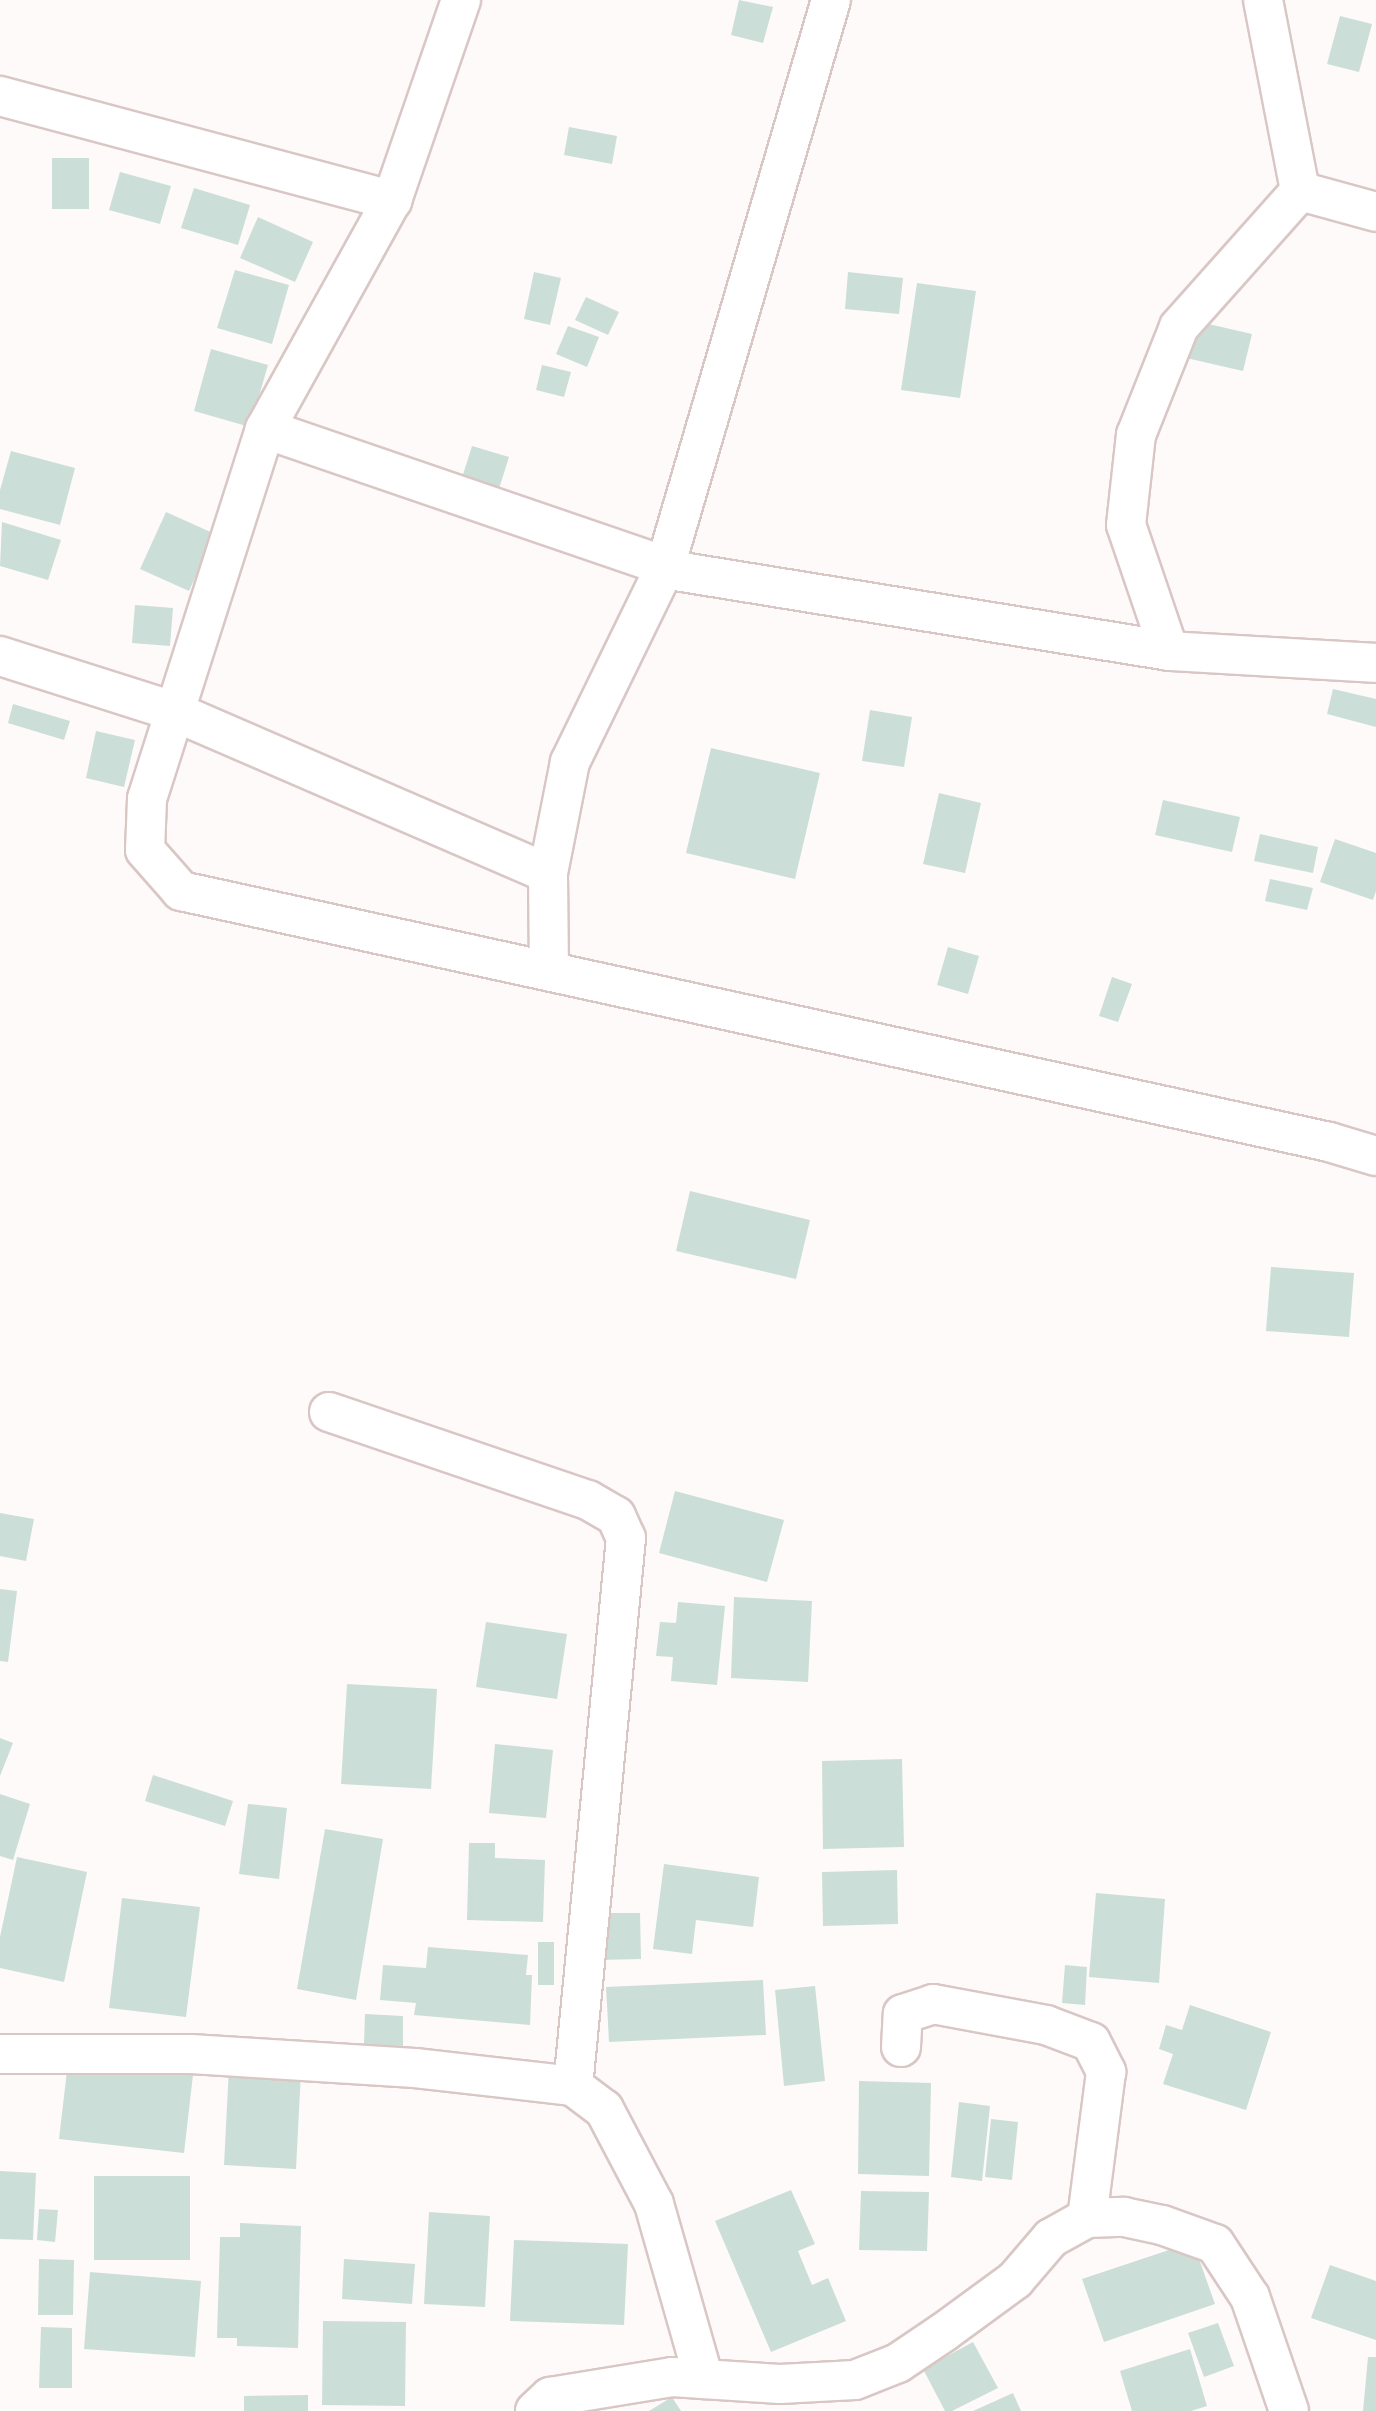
<!DOCTYPE html>
<html>
<head>
<meta charset="utf-8">
<style>
  body { margin:0 }
  #map { position:relative; width:1376px; height:2411px; overflow:hidden; background:#fefafa; font-family:"Golos Text",sans-serif }
  div>[style] { position:absolute }
  .building>* { inset:0; background:#ccded8 }
  .roads { filter:drop-shadow(2px 0 #d9c7c5) drop-shadow(-2px 0 #d9c7c5) drop-shadow(0 2px #d9c7c5) drop-shadow(0 -2px #d9c7c5) }
  .minor>* { height:38px; margin:-19px; padding:0 19px; transform-origin:19px; border-radius:19px; background:#fff }
  span { translate:-50% -50%; white-space:nowrap; text-align:center; line-height:1.15; -webkit-text-stroke:7px #fefafa; paint-order:stroke }
</style>
</head>
<body>
<div id="map">
  <div class="building">
    <div style="clip-path:polygon(739px 0,773px 7px,763px 43px,731px 35px)"></div>
    <div style="clip-path:polygon(1340px 16px,1372px 24px,1359px 72px,1327px 64px)"></div>
    <div style="clip-path:polygon(569px 127px,617px 136px,612px 164px,564px 155px)"></div>
    <div style="clip-path:polygon(52px 158px,89px 158px,89px 209px,52px 209px)"></div>
    <div style="clip-path:polygon(120px 172px,171px 186px,160px 224px,109px 210px)"></div>
    <div style="clip-path:polygon(194px 188px,250px 205px,238px 245px,181px 228px)"></div>
    <div style="clip-path:polygon(258px 217px,313px 242px,295px 282px,240px 258px)"></div>
    <div style="clip-path:polygon(235px 270px,289px 285px,272px 344px,217px 328px)"></div>
    <div style="clip-path:polygon(534px 272px,561px 278px,550px 325px,524px 319px)"></div>
    <div style="clip-path:polygon(848px 272px,903px 278px,899px 314px,845px 309px)"></div>
    <div style="clip-path:polygon(917px 283px,976px 291px,960px 398px,901px 390px)"></div>
    <div style="clip-path:polygon(586px 297px,619px 312px,608px 335px,575px 320px)"></div>
    <div style="clip-path:polygon(1191px 320px,1252px 334px,1243px 371px,1182px 357px)"></div>
    <div style="clip-path:polygon(568px 326px,599px 337px,587px 367px,556px 354px)"></div>
    <div style="clip-path:polygon(211px 349px,268px 365px,250px 427px,194px 411px)"></div>
    <div style="clip-path:polygon(542px 365px,571px 372px,564px 397px,536px 390px)"></div>
    <div style="clip-path:polygon(472px 446px,509px 457px,498px 492px,461px 481px)"></div>
    <div style="clip-path:polygon(11px 451px,75px 468px,60px 525px,0 509px,0 490px)"></div>
    <div style="clip-path:polygon(166px 512px,215px 534px,189px 591px,140px 569px)"></div>
    <div style="clip-path:polygon(2px 522px,61px 540px,48px 580px,0 566px)"></div>
    <div style="clip-path:polygon(135px 605px,173px 608px,170px 646px,132px 643px)"></div>
    <div style="clip-path:polygon(1333px 689px,1376px 699px,1376px 727px,1327px 714px)"></div>
    <div style="clip-path:polygon(13px 704px,70px 721px,64px 740px,8px 723px)"></div>
    <div style="clip-path:polygon(870px 710px,912px 717px,904px 767px,862px 761px)"></div>
    <div style="clip-path:polygon(96px 731px,135px 740px,124px 787px,86px 778px)"></div>
    <div style="clip-path:polygon(711px 748px,820px 773px,795px 879px,686px 853px)"></div>
    <div style="clip-path:polygon(939px 793px,981px 803px,965px 873px,923px 864px)"></div>
    <div style="clip-path:polygon(1163px 800px,1240px 817px,1232px 852px,1155px 835px)"></div>
    <div style="clip-path:polygon(1260px 834px,1318px 847px,1313px 873px,1254px 861px)"></div>
    <div style="clip-path:polygon(1335px 839px,1376px 853px,1376px 891px,1373px 900px,1320px 882px)"></div>
    <div style="clip-path:polygon(1270px 879px,1313px 888px,1307px 910px,1265px 901px)"></div>
    <div style="clip-path:polygon(948px 947px,979px 956px,968px 994px,937px 985px)"></div>
    <div style="clip-path:polygon(1112px 977px,1132px 984px,1118px 1022px,1099px 1016px)"></div>
    <div style="clip-path:polygon(690px 1191px,810px 1220px,796px 1279px,676px 1251px)"></div>
    <div style="clip-path:polygon(1271px 1267px,1354px 1273px,1349px 1337px,1266px 1331px)"></div>
    <div style="clip-path:polygon(675px 1491px,784px 1520px,767px 1582px,659px 1553px)"></div>
    <div style="clip-path:polygon(0 1513px,34px 1519px,26px 1561px,0 1556px)"></div>
    <div style="clip-path:polygon(0 1589px,17px 1591px,8px 1662px,0 1661px)"></div>
    <div style="clip-path:polygon(734px 1597px,812px 1601px,808px 1682px,731px 1678px)"></div>
    <div style="clip-path:polygon(678px 1602px,725px 1606px,717px 1685px,671px 1681px,673px 1657px,656px 1656px,660px 1622px,676px 1623px)"></div>
    <div style="clip-path:polygon(486px 1622px,567px 1634px,557px 1699px,476px 1687px)"></div>
    <div style="clip-path:polygon(347px 1684px,437px 1689px,431px 1789px,341px 1784px)"></div>
    <div style="clip-path:polygon(0 1738px,13px 1743px,0 1776px)"></div>
    <div style="clip-path:polygon(495px 1744px,553px 1750px,546px 1818px,489px 1813px)"></div>
    <div style="clip-path:polygon(902px 1759px,904px 1847px,823px 1849px,822px 1761px)"></div>
    <div style="clip-path:polygon(153px 1775px,233px 1801px,225px 1826px,145px 1801px)"></div>
    <div style="clip-path:polygon(0 1794px,30px 1804px,13px 1860px,0 1856px)"></div>
    <div style="clip-path:polygon(248px 1804px,287px 1808px,279px 1879px,239px 1874px)"></div>
    <div style="clip-path:polygon(325px 1829px,383px 1839px,356px 2000px,297px 1989px)"></div>
    <div style="clip-path:polygon(469px 1843px,495px 1843px,495px 1858px,545px 1860px,543px 1922px,467px 1920px)"></div>
    <div style="clip-path:polygon(17px 1857px,87px 1872px,64px 1982px,0 1968px,0 1937px)"></div>
    <div style="clip-path:polygon(664px 1864px,759px 1877px,753px 1927px,696px 1920px,692px 1954px,653px 1949px)"></div>
    <div style="clip-path:polygon(897px 1870px,898px 1924px,823px 1926px,822px 1872px)"></div>
    <div style="clip-path:polygon(1096px 1893px,1165px 1899px,1159px 1983px,1089px 1977px)"></div>
    <div style="clip-path:polygon(122px 1898px,200px 1907px,186px 2017px,109px 2008px)"></div>
    <div style="clip-path:polygon(599px 1913px,640px 1913px,641px 1959px,599px 1960px)"></div>
    <div style="clip-path:polygon(538px 1942px,554px 1942px,554px 1985px,538px 1985px)"></div>
    <div style="clip-path:polygon(428px 1947px,528px 1955px,526px 1975px,532px 1975px,530px 2025px,414px 2015px,416px 2003px,380px 2000px,383px 1965px,426px 1968px)"></div>
    <div style="clip-path:polygon(1065px 1965px,1087px 1967px,1085px 2005px,1062px 2003px)"></div>
    <div style="clip-path:polygon(763px 1980px,766px 2035px,609px 2042px,606px 1987px)"></div>
    <div style="clip-path:polygon(815px 1986px,825px 2081px,784px 2086px,775px 1990px)"></div>
    <div style="clip-path:polygon(1190px 2005px,1271px 2032px,1246px 2110px,1163px 2084px,1173px 2054px,1159px 2049px,1166px 2025px,1182px 2030px)"></div>
    <div style="clip-path:polygon(365px 2014px,403px 2016px,403px 2046px,364px 2044px)"></div>
    <div style="clip-path:polygon(68px 2062px,193px 2075px,184px 2153px,59px 2139px)"></div>
    <div style="clip-path:polygon(229px 2067px,301px 2072px,296px 2169px,224px 2165px)"></div>
    <div style="clip-path:polygon(859px 2081px,931px 2083px,929px 2176px,858px 2174px)"></div>
    <div style="clip-path:polygon(959px 2102px,990px 2106px,982px 2181px,951px 2177px)"></div>
    <div style="clip-path:polygon(991px 2119px,1018px 2122px,1012px 2180px,985px 2177px)"></div>
    <div style="clip-path:polygon(0 2171px,36px 2173px,33px 2240px,0 2239px)"></div>
    <div style="clip-path:polygon(94px 2176px,190px 2176px,190px 2260px,94px 2260px)"></div>
    <div style="clip-path:polygon(791px 2190px,815px 2244px,798px 2251px,812px 2285px,828px 2278px,846px 2321px,771px 2352px,715px 2221px)"></div>
    <div style="clip-path:polygon(861px 2191px,929px 2192px,927px 2251px,859px 2250px)"></div>
    <div style="clip-path:polygon(39px 2209px,58px 2210px,55px 2242px,37px 2240px)"></div>
    <div style="clip-path:polygon(429px 2212px,490px 2216px,485px 2307px,424px 2304px)"></div>
    <div style="clip-path:polygon(240px 2223px,301px 2226px,298px 2348px,237px 2346px,237px 2338px,217px 2338px,220px 2237px,240px 2237px)"></div>
    <div style="clip-path:polygon(514px 2240px,628px 2244px,624px 2325px,510px 2321px)"></div>
    <div style="clip-path:polygon(1193px 2242px,1215px 2304px,1104px 2342px,1082px 2279px)"></div>
    <div style="clip-path:polygon(39px 2259px,74px 2260px,73px 2315px,38px 2315px)"></div>
    <div style="clip-path:polygon(344px 2259px,415px 2264px,412px 2304px,342px 2299px)"></div>
    <div style="clip-path:polygon(1330px 2265px,1376px 2281px,1376px 2340px,1311px 2318px)"></div>
    <div style="clip-path:polygon(90px 2272px,201px 2281px,195px 2357px,84px 2349px)"></div>
    <div style="clip-path:polygon(323px 2321px,406px 2322px,405px 2406px,322px 2405px)"></div>
    <div style="clip-path:polygon(1218px 2323px,1234px 2366px,1204px 2377px,1188px 2333px)"></div>
    <div style="clip-path:polygon(41px 2327px,72px 2328px,72px 2388px,39px 2388px)"></div>
    <div style="clip-path:polygon(973px 2342px,998px 2388px,952px 2411px,945px 2411px,923px 2369px)"></div>
    <div style="clip-path:polygon(1190px 2349px,1207px 2406px,1191px 2411px,1132px 2411px,1120px 2371px)"></div>
    <div style="clip-path:polygon(1368px 2357px,1376px 2357px,1376px 2411px,1363px 2411px)"></div>
    <div style="clip-path:polygon(1013px 2393px,1021px 2411px,973px 2411px)"></div>
    <div style="clip-path:polygon(308px 2395px,308px 2411px,244px 2411px,244px 2396px)"></div>
    <div style="clip-path:polygon(672px 2397px,681px 2411px,649px 2411px)"></div>
  </div>
  <div class="roads">
    <div class="minor">
      <div style="left:461px;top:0;width:212px;rotate:109deg"></div>
      <div style="left:392px;top:200px;width:262px;rotate:119deg"></div>
      <div style="left:265px;top:429px;width:388px;rotate:107.7deg"></div>
      <div style="left:147px;top:799px;width:51px;rotate:92.2deg"></div>
      <div style="left:145px;top:850px;width:55px;rotate:48.7deg"></div>
      <div style="left:181px;top:891px;width:1175px;rotate:12.33deg"></div>
      <div style="left:1329px;top:1142px;width:49px;rotate:16.6deg"></div>
      <div style="left:1263px;top:0;width:195px;rotate:79deg"></div>
      <div style="left:0;top:96px;width:406px;rotate:14.9deg"></div>
      <div style="left:1300px;top:191px;width:79px;rotate:15.4deg"></div>
      <div style="left:265px;top:429px;width:441px;rotate:18.9deg"></div>
      <div style="left:682px;top:572px;width:493px;rotate:9.2deg"></div>
      <div style="left:1169px;top:651px;width:207px;rotate:3.3deg"></div>
      <div style="left:1169px;top:651px;width:133px;rotate:-108.8deg"></div>
      <div style="left:1126px;top:525px;width:91px;rotate:-83.7deg"></div>
      <div style="left:1136px;top:435px;width:116px;rotate:-68.3deg"></div>
      <div style="left:1179px;top:327px;width:182px;rotate:-48.3deg"></div>
      <div style="left:0;top:656px;width:182px;rotate:17.6deg"></div>
      <div style="left:173px;top:711px;width:408px;rotate:23.4deg"></div>
      <div style="left:549px;top:971px;width:98px;rotate:-90.6deg"></div>
      <div style="left:548px;top:873px;width:113px;rotate:-78.8deg"></div>
      <div style="left:570px;top:762px;width:217px;rotate:-64deg"></div>
      <div style="left:665px;top:567px;width:591px;rotate:-73.68deg"></div>
      <div style="left:329px;top:1412px;width:274px;rotate:18.8deg"></div>
      <div style="left:588px;top:1500px;width:32px;rotate:30deg"></div>
      <div style="left:616px;top:1516px;width:24px;rotate:66deg"></div>
      <div style="left:626px;top:1538px;width:551px;rotate:95.52deg"></div>
      <div style="left:901px;top:2047px;width:33px;rotate:-87deg"></div>
      <div style="left:903px;top:2014px;width:32px;rotate:-18deg"></div>
      <div style="left:933px;top:2004px;width:115px;rotate:10.5deg"></div>
      <div style="left:1046px;top:2025px;width:48px;rotate:20.7deg"></div>
      <div style="left:1091px;top:2042px;width:34px;rotate:63deg"></div>
      <div style="left:1106px;top:2072px;width:147px;rotate:97.4deg"></div>
      <div style="left:0;top:2054px;width:191px"></div>
      <div style="left:191px;top:2054px;width:224px;rotate:3.6deg"></div>
      <div style="left:415px;top:2068px;width:159px;rotate:6.5deg"></div>
      <div style="left:573px;top:2086px;width:39px;rotate:37deg"></div>
      <div style="left:604px;top:2109px;width:107px;rotate:62.2deg"></div>
      <div style="left:654px;top:2204px;width:182px;rotate:74.1deg"></div>
      <div style="left:535px;top:2411px;width:21px;rotate:-43deg"></div>
      <div style="left:550px;top:2397px;width:124px;rotate:-9.3deg"></div>
      <div style="left:672px;top:2377px;width:108px;rotate:3.7deg"></div>
      <div style="left:780px;top:2384px;width:75px;rotate:-3.1deg"></div>
      <div style="left:855px;top:2380px;width:46px;rotate:-21.6deg"></div>
      <div style="left:898px;top:2363px;width:55px;rotate:-34deg"></div>
      <div style="left:944px;top:2332px;width:88px;rotate:-36.2deg"></div>
      <div style="left:1015px;top:2280px;width:55px;rotate:-49.4deg"></div>
      <div style="left:1051px;top:2238px;width:41px;rotate:-29.1deg"></div>
      <div style="left:1087px;top:2218px;width:37px;rotate:-2deg"></div>
      <div style="left:1124px;top:2217px;width:39px;rotate:12deg"></div>
      <div style="left:1162px;top:2225px;width:56px;rotate:19.7deg"></div>
      <div style="left:1215px;top:2244px;width:64px;rotate:56.6deg"></div>
      <div style="left:1250px;top:2297px;width:120px;rotate:71.1deg"></div>
    </div>
  </div>
</div>
</body>
</html>
